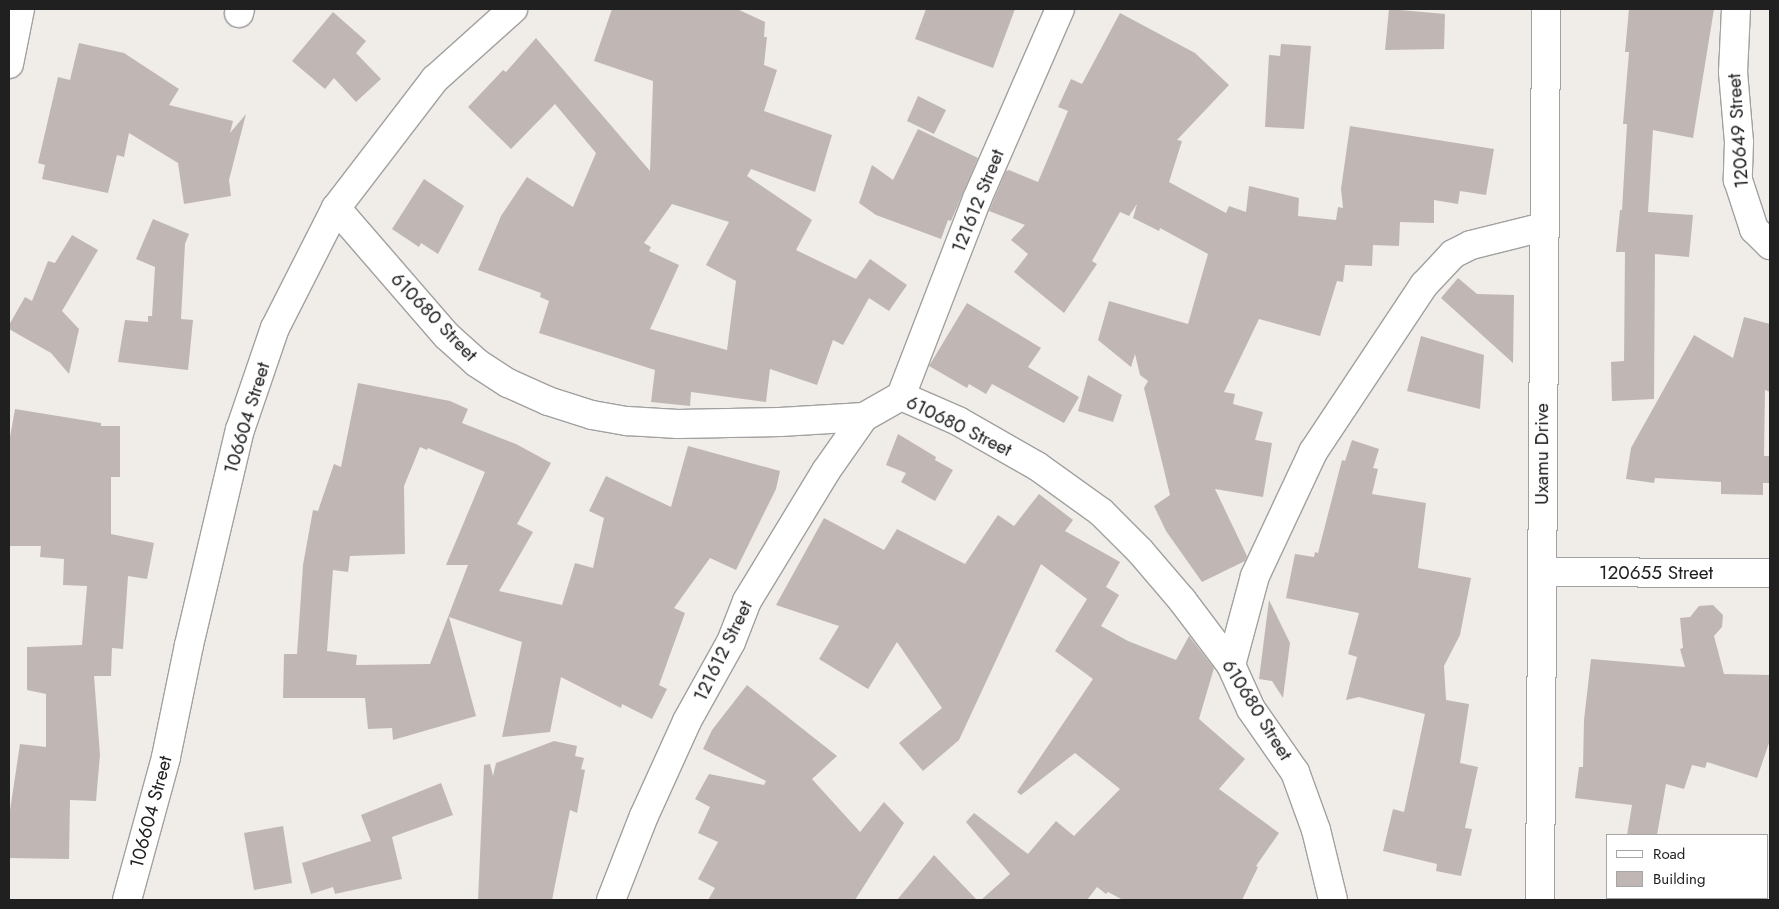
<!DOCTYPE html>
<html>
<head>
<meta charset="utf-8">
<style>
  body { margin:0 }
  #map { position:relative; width:1779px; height:909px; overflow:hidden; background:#f0ece7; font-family:Jost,sans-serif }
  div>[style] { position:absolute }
  .building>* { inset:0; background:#c0b7b4 }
  .roads { filter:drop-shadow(1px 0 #a1a1a1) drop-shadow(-1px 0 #a1a1a1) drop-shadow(0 1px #a1a1a1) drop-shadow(0 -1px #a1a1a1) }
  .minor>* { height:28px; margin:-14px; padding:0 14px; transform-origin:14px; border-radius:14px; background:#fff }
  span { translate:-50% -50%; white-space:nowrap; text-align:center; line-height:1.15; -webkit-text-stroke:4px #fff; paint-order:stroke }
  .street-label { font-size:19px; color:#202020 }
  .frame { position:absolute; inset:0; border:10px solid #202020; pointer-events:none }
  .legend { position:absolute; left:1606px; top:834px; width:162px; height:65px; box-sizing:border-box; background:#fff; border:1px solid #a6a6a6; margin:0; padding:6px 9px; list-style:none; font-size:15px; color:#202020 }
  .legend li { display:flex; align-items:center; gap:10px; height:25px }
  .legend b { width:25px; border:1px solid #a6a6a6 }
</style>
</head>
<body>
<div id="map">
  <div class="building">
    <div style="clip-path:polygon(evenodd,612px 9px,737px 9px,765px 22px,764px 37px,767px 37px,764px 65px,777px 70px,764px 111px,832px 135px,815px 192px,751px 169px,747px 176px,812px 220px,796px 250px,856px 279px,870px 259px,907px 285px,889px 311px,869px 298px,843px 345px,833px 340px,817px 385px,770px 369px,766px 402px,691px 392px,690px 406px,651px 402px,655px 370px,539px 333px,549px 301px,540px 297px,541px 293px,478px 270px,501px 216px,527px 177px,573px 207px,596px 153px,555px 104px,511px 149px,468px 107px,503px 70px,506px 72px,536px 38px,650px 171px,653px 81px,594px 61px,612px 9px,672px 204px,729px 222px,706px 265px,736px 281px,727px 350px,650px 329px,679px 265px,649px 251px,651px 247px,644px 243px,672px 204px)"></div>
    <div style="clip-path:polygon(926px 9px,1015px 9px,993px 68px,915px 39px)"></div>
    <div style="clip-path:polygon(1389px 9px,1445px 14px,1444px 49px,1385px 50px)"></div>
    <div style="clip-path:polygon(1629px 9px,1714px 9px,1693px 138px,1653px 130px,1648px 212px,1693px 215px,1689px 257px,1655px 254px,1654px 399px,1612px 401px,1611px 362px,1624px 361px,1625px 252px,1616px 252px,1620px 210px,1622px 210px,1627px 124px,1623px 124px,1629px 52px,1625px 52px)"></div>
    <div style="clip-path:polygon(333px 12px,366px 41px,356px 53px,381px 79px,356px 102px,334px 78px,325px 89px,292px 61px)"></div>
    <div style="clip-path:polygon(1120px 13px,1195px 53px,1229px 85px,1177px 140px,1182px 141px,1169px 182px,1226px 213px,1229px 206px,1246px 212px,1249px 186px,1299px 198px,1298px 216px,1336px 220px,1338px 207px,1343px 208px,1341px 189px,1350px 126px,1494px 149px,1486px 195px,1460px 191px,1458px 204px,1434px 200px,1434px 223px,1400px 222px,1399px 246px,1373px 245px,1372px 266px,1345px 265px,1343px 282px,1337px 281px,1320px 336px,1259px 319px,1224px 392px,1235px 394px,1233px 404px,1263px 412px,1255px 440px,1272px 443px,1263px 497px,1215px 489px,1247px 556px,1245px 561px,1202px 582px,1166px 531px,1154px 506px,1170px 495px,1144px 388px,1148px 381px,1140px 375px,1135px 354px,1131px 367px,1098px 340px,1109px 301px,1188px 324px,1208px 254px,1160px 228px,1159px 231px,1133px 218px,1137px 204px,1129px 216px,1120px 212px,1092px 261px,1097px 264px,1064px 313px,1014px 272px,1028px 254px,1011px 240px,1025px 225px,989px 211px,1006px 171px,1009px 170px,1038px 182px,1068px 111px,1058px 107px,1071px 79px,1082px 84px)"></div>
    <div style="clip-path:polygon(79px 43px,124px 53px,179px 89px,169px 105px,233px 121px,230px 133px,246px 114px,229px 180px,231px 196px,184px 204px,178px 163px,129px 133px,124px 157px,117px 155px,108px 193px,42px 179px,45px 165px,38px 163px,58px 77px,70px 80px)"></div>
    <div style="clip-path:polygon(1281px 44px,1311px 46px,1304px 129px,1265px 127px,1269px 55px,1280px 56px)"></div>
    <div style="clip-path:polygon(918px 96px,946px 110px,934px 134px,907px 121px)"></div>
    <div style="clip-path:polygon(918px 129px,978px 158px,951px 221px,948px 220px,941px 239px,876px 215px,859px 203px,872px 165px,893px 180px)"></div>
    <div style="clip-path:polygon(424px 179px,464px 206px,438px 254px,421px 243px,419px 247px,392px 229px)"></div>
    <div style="clip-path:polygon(153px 219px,189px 234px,185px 244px,181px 319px,193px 320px,188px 370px,118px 362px,125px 320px,148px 322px,148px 316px,152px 316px,155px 267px,136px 259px)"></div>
    <div style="clip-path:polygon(72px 235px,98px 250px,62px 311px,79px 329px,69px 374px,51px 353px,9px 329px,9px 325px,25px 297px,32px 301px,48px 261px,55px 263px)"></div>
    <div style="clip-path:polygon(1458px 278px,1477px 294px,1514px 295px,1513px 363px,1441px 298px)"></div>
    <div style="clip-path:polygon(967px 303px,1041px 348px,1028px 367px,1079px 397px,1064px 423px,992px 384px,986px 394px,969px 384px,967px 388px,929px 366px)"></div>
    <div style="clip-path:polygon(1744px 317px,1770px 324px,1770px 392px,1765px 390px,1764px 456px,1770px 456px,1770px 483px,1763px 483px,1763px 495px,1721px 494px,1721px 482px,1655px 478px,1654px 483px,1626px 479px,1631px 448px,1694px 335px,1733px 358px)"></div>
    <div style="clip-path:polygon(1421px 336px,1484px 355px,1480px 409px,1407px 391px)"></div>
    <div style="clip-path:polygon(1088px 375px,1122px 395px,1113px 422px,1078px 411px)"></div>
    <div style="clip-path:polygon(evenodd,358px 383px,450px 401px,468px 409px,462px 423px,516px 444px,551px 463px,517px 524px,533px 532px,499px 591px,562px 605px,575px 563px,593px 568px,604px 518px,589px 511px,606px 476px,671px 507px,688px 446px,780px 471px,776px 489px,736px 570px,710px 558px,674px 608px,685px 613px,659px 685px,667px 689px,652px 719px,622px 704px,621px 708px,561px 677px,550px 732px,502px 737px,522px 642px,449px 617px,476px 716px,393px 740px,392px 728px,368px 729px,365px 698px,283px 698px,284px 654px,297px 654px,303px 565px,313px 510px,318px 511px,334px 464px,341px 467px,358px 383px,420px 447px,427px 450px,428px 448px,485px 472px,446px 565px,468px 565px,430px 664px,356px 665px,357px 655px,327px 651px,333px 570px,348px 572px,350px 556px,405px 554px,404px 486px,420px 447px)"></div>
    <div style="clip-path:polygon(15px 409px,101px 423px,101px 426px,120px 426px,120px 477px,111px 477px,111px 534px,154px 543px,147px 579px,128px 576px,123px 649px,112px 648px,111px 676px,94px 676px,100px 755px,96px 801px,70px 800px,69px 859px,9px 858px,9px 817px,20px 744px,46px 747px,46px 694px,27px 690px,27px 647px,82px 645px,87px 586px,63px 585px,64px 559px,40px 557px,41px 546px,9px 546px,9px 443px)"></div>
    <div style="clip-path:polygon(898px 434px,936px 457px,935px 460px,953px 470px,935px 501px,901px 482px,906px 473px,886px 465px)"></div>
    <div style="clip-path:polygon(1352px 440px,1379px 449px,1373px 468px,1378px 469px,1372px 494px,1426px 503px,1418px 568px,1471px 578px,1460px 635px,1444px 666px,1446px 700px,1469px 704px,1460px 763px,1478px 767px,1465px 828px,1472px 829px,1461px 876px,1436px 871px,1437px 864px,1383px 851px,1393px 809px,1404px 812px,1425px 714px,1359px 697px,1346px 700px,1357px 657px,1348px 654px,1359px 613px,1286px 598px,1295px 554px,1314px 557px,1315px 552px,1318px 553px,1342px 460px,1345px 461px)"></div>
    <div style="clip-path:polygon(1039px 494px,1073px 520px,1065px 531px,1120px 562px,1106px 587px,1119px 595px,1101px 626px,1128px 641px,1176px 660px,1189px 636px,1214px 668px,1199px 719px,1245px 759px,1219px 789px,1279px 833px,1256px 866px,1258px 867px,1242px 900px,1123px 900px,1108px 892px,1106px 894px,1097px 887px,1087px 900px,981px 900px,1010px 874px,966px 822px,974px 813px,1028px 854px,1056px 821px,1074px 836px,1120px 789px,1075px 753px,1021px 795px,1017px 792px,1093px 679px,1055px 651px,1087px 599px,1041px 564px,959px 740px,923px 771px,899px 743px,942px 708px,897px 642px,868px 689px,819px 659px,839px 626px,776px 605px,824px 518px,884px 550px,897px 529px,965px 564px,998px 515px,1014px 526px)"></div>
    <div style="clip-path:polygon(1269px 600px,1290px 643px,1283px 698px,1272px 681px,1259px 679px)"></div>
    <div style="clip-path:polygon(1713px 605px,1723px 615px,1722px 627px,1714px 636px,1724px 674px,1770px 675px,1770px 740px,1757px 778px,1707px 762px,1705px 768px,1692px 765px,1684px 789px,1666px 784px,1657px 835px,1627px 835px,1632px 805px,1575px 798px,1579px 767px,1583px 767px,1584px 720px,1591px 659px,1685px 667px,1680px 649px,1683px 648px,1680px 618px,1690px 617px,1699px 606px)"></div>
    <div style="clip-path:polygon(747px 685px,837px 756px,812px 779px,860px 832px,884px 802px,904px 823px,855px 900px,708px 900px,715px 888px,698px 879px,718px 842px,698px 833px,710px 807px,695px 799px,709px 774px,764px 785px,766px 781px,703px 749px,712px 730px)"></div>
    <div style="clip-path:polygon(554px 741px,577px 746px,575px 756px,584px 758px,581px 769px,585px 770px,577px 813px,570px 810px,552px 900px,478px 900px,484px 765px,490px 764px,493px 776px,496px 763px)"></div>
    <div style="clip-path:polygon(441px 783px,453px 815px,392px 837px,402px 879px,335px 894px,333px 887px,311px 894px,302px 863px,371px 841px,361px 815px)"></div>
    <div style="clip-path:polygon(283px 826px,292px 883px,254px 890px,244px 833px)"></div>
    <div style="clip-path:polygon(934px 855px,977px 900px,897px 900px)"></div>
  </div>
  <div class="roads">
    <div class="minor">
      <div style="left:1736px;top:9px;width:63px;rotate:92.7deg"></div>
      <div style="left:1733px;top:72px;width:70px;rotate:85.1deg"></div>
      <div style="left:1739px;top:142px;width:38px;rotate:92deg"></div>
      <div style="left:1738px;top:180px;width:52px;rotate:71.9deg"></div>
      <div style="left:1754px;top:229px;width:23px;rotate:45deg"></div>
      <div style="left:239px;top:13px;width:4px;rotate:-76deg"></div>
      <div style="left:9px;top:64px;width:56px;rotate:-78.7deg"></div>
      <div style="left:336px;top:208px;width:169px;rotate:49.1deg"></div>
      <div style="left:447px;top:336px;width:40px;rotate:42deg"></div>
      <div style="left:477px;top:363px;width:37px;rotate:33deg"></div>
      <div style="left:508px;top:383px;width:44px;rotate:24.2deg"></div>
      <div style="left:548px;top:401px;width:46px;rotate:17.7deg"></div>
      <div style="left:592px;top:415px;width:36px;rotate:10deg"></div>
      <div style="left:627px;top:421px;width:51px;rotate:3.4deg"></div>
      <div style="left:678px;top:424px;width:102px;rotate:-1.1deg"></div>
      <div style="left:780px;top:422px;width:84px;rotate:-3.4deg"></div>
      <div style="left:864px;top:417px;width:43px;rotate:-29.6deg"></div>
      <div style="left:901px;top:396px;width:62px;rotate:23.7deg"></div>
      <div style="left:958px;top:421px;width:91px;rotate:29.7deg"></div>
      <div style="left:1037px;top:466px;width:79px;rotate:35.7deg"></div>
      <div style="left:1101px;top:512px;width:55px;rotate:45deg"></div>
      <div style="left:1140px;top:551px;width:65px;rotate:49.4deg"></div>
      <div style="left:1182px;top:600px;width:81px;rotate:53deg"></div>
      <div style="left:1231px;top:665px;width:48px;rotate:65.6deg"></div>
      <div style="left:1251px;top:709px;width:77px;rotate:55.1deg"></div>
      <div style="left:1295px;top:772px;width:62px;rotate:70.1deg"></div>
      <div style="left:1316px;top:830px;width:72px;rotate:76.3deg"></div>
      <div style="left:901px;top:396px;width:211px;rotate:-68.9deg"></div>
      <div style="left:977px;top:199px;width:207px;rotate:-66.4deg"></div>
      <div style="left:1542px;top:572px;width:228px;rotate:0.3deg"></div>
      <div style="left:1231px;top:665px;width:92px;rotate:-74.9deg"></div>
      <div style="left:1255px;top:576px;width:137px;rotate:-64.9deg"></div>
      <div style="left:1313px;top:452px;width:201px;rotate:-56.4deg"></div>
      <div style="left:1424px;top:285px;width:42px;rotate:-46.9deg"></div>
      <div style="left:1453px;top:254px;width:20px;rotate:-27deg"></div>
      <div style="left:1471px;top:245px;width:74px;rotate:-14deg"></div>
      <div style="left:127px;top:900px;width:148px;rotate:-74.7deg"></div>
      <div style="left:166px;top:757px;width:114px;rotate:-78.4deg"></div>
      <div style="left:189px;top:645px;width:221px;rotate:-76.7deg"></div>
      <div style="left:240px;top:430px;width:108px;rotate:-71.1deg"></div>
      <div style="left:275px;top:328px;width:135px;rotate:-63.1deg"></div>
      <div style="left:336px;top:208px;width:163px;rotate:-52.5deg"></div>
      <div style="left:435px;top:79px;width:105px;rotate:-41.9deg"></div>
      <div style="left:611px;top:900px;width:90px;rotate:-68.6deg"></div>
      <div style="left:644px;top:816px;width:104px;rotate:-65.6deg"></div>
      <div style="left:687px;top:721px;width:90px;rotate:-60.9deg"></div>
      <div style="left:731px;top:642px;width:44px;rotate:-68.7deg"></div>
      <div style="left:747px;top:601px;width:152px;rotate:-58.7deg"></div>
      <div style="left:826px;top:471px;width:66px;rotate:-54.9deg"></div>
      <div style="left:1540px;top:900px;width:891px;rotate:-89.61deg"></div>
    </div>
  </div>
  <div class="street-label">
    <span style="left:1738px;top:131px;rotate:-94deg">120649 Street</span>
    <span style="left:978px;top:201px;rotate:-68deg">121612 Street</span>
    <span style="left:434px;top:317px;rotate:46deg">610680 Street</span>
    <span style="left:247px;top:418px;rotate:-73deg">106604 Street</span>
    <span style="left:959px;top:426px;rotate:26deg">610680 Street</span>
    <span style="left:1542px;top:454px;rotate:-90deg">Uxamu Drive</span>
    <span style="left:1656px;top:573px">120655 Street</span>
    <span style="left:723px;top:651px;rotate:-64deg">121612 Street</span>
    <span style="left:1257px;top:710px;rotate:58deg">610680 Street</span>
    <span style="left:151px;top:812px;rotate:-75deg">106604 Street</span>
  </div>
  <div class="frame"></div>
  <ul class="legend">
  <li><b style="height:6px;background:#fff"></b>Road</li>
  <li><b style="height:14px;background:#c0b7b4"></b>Building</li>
  </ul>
</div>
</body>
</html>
